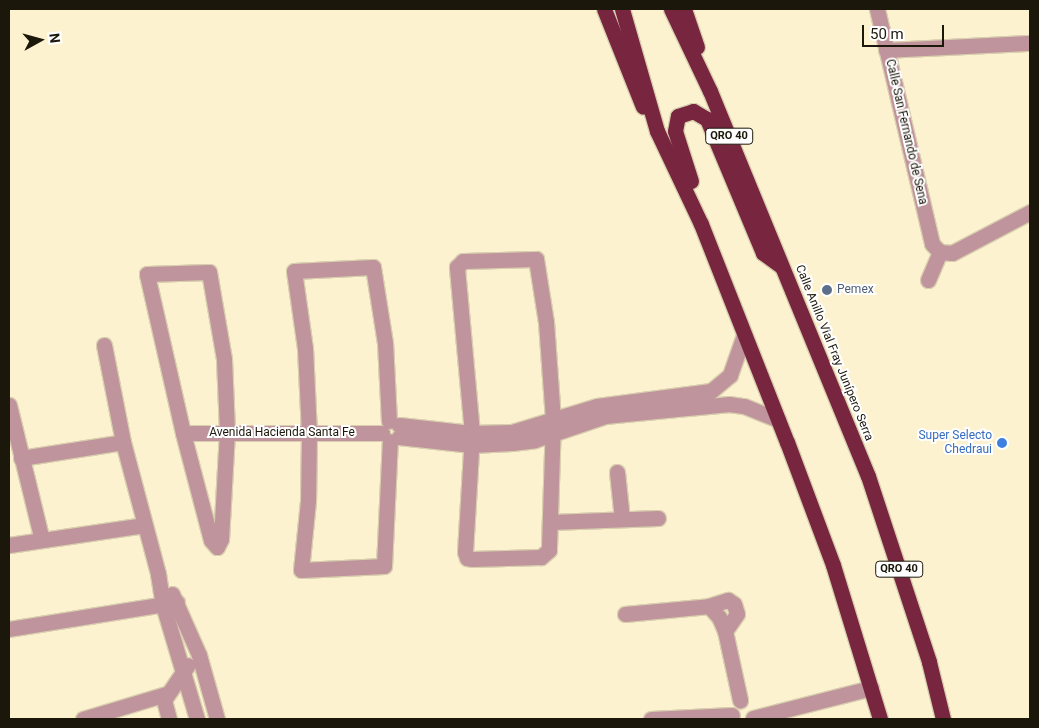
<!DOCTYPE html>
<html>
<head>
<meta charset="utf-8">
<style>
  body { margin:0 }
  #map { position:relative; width:1039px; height:728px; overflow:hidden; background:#fdf2cf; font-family:Roboto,sans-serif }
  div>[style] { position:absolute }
  .roads { filter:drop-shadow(1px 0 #d9cfaf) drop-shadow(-1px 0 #d9cfaf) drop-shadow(0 1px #d9cfaf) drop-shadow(0 -1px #d9cfaf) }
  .minor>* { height:15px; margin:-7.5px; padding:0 7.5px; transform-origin:7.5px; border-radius:7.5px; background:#bf949c }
  .highway>* { height:15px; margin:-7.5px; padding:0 7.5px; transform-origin:7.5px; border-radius:7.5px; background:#78263f }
  .dots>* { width:14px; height:14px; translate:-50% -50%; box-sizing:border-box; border:2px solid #fff; border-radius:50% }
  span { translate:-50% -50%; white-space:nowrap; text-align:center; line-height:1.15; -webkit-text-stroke:4px #fff; paint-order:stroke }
  .shield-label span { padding:1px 4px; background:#fff; border:1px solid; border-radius:4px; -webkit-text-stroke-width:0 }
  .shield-label { font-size:11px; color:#1b170a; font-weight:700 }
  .street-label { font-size:12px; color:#1b170a }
  .service-label { font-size:12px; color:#4e5e75 }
  .left { translate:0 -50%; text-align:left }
  .shop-label { font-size:12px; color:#366cbe }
  .right { translate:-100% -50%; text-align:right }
  .frame { position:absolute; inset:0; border:10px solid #1b170a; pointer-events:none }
  .north { position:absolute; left:15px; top:15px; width:50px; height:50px; -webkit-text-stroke:4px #fff; paint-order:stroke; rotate:83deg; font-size:14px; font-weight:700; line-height:20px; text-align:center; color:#1b170a }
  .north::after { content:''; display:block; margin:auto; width:18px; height:22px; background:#1b170a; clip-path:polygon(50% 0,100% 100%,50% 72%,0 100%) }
  .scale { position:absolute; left:862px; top:25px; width:82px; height:22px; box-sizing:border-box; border:2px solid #1b170a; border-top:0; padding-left:6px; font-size:15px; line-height:18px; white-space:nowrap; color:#1b170a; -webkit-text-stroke:4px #fff; paint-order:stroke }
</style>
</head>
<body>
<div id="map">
  <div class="roads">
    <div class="minor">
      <div style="left:877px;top:9px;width:241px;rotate:76.8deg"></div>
      <div style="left:932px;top:244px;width:11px;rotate:45deg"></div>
      <div style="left:886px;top:50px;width:144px;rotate:-2.8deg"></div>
      <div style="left:940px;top:252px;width:12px;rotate:5deg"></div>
      <div style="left:952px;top:253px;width:88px;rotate:-27.7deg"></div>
      <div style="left:536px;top:259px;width:64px;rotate:81deg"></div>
      <div style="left:546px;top:322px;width:98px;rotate:85.9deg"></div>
      <div style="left:553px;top:420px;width:130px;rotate:91.8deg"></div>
      <div style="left:549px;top:550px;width:11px;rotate:139deg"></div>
      <div style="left:541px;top:557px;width:69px;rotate:178.3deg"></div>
      <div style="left:472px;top:559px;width:5px;rotate:-169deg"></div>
      <div style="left:467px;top:558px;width:6px;rotate:-108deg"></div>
      <div style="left:465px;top:552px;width:119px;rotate:-86.6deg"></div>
      <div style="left:472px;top:433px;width:167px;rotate:-95.2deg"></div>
      <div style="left:457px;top:267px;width:8px;rotate:-45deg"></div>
      <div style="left:463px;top:261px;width:73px;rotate:-1.6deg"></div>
      <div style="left:209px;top:272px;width:88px;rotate:80.2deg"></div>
      <div style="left:224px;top:359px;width:73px;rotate:87.6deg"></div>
      <div style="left:227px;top:432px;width:107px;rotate:93.2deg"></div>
      <div style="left:221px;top:539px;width:9px;rotate:117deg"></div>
      <div style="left:217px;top:547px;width:9px;rotate:-131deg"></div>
      <div style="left:211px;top:540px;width:111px;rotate:-104.7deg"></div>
      <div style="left:183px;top:433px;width:163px;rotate:-102.8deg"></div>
      <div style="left:147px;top:274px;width:62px;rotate:-1.8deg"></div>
      <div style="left:928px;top:280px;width:30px;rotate:-67deg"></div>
      <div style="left:104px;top:345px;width:99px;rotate:78.9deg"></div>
      <div style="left:123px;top:442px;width:137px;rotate:75.1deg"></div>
      <div style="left:158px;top:574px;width:31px;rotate:81deg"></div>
      <div style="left:163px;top:605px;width:119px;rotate:73.4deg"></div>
      <div style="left:9px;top:405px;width:139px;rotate:76.3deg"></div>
      <div style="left:389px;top:421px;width:78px;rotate:-92.9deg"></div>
      <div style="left:385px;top:343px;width:77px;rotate:-99deg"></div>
      <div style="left:373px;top:267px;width:79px;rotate:177.1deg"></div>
      <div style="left:294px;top:271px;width:78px;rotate:81.9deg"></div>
      <div style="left:305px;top:348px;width:85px;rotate:87.3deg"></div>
      <div style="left:309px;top:433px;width:68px;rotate:90.8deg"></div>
      <div style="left:308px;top:501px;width:69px;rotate:95.8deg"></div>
      <div style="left:301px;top:570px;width:83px;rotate:-2.8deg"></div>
      <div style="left:384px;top:566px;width:125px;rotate:-87.3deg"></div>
      <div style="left:399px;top:425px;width:73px;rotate:6.3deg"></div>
      <div style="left:472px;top:433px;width:40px;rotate:-1.4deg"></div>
      <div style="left:512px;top:432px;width:89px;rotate:-17deg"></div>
      <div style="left:597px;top:406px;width:115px;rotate:-7.5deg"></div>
      <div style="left:711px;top:391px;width:25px;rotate:-40deg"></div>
      <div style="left:730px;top:375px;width:42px;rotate:-70.7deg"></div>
      <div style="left:183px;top:433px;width:199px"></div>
      <div style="left:399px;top:437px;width:73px;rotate:6.3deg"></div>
      <div style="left:472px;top:445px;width:40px;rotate:-2.9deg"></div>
      <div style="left:512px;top:443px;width:23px;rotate:-7deg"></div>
      <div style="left:535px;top:440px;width:74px;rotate:-18.9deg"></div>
      <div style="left:605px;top:416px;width:125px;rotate:-5.5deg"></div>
      <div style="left:729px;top:404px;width:15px;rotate:8deg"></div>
      <div style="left:744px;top:406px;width:37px;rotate:22deg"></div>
      <div style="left:21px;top:458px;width:103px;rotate:-8.9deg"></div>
      <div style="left:617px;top:472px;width:47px;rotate:83.9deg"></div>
      <div style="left:551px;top:522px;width:107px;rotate:-2.1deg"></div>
      <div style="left:9px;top:545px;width:137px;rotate:-8.4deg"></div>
      <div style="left:172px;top:594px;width:67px;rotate:66.1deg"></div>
      <div style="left:199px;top:655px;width:66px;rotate:74.3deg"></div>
      <div style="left:709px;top:606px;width:15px;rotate:48deg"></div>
      <div style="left:719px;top:617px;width:15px;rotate:67deg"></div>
      <div style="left:725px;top:631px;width:71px;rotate:77.7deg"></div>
      <div style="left:625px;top:614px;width:84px;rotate:-5.4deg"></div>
      <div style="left:709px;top:606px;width:20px;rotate:-18deg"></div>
      <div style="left:728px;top:600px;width:7px;rotate:34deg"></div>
      <div style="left:734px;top:604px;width:10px;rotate:73deg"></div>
      <div style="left:737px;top:614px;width:21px;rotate:125deg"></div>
      <div style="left:9px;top:629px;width:170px;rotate:-9.1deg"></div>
      <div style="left:753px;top:718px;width:122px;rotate:-14.3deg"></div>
      <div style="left:83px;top:719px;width:87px;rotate:-16.8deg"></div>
      <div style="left:169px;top:719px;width:20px;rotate:-105deg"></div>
      <div style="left:164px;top:700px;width:42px;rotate:-55.6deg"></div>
      <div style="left:651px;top:719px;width:81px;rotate:-2.8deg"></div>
    </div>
    <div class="highway">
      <div style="left:604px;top:9px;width:105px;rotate:68.3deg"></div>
      <div style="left:622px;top:9px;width:127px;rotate:74deg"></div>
      <div style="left:657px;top:131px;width:103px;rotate:64.7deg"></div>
      <div style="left:701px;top:224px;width:234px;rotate:68.5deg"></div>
      <div style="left:787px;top:442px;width:131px;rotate:69.5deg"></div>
      <div style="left:833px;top:565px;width:161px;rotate:73deg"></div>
      <div style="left:671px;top:9px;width:91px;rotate:64.6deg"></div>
      <div style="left:710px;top:91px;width:416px;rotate:67.7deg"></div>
      <div style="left:868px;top:476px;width:196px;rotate:71.8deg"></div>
      <div style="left:929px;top:662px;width:59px;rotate:76.2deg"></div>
      <div style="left:684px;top:9px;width:40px;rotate:71.1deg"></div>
      <div style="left:691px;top:181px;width:52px;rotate:-107.7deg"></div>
      <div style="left:675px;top:131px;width:15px;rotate:-79deg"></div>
      <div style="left:678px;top:116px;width:16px;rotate:-18deg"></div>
      <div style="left:693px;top:111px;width:16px;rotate:30deg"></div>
      <div style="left:707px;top:119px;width:145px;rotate:67.3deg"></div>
      <div style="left:763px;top:253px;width:22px;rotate:36deg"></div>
    </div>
  </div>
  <div class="dots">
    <div style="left:827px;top:290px;background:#5c6f8a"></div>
    <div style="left:1002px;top:443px;background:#3f7fe0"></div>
  </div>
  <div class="shield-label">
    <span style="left:729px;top:136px">QRO 40</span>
    <span style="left:899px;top:569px">QRO 40</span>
  </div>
  <div class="street-label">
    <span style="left:906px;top:132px;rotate:77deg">Calle San Fernando de Sena</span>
    <span style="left:834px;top:353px;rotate:68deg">Calle Anillo Vial Fray Junípero Serra</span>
    <span style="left:282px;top:433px">Avenida Hacienda Santa Fe</span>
  </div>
  <div class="service-label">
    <span class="left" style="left:837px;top:290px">Pemex</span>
  </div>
  <div class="shop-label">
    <span class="right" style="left:992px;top:443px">Super Selecto<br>Chedraui</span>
  </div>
  <div class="frame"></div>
  <div class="north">N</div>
  <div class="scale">50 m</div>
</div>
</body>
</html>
